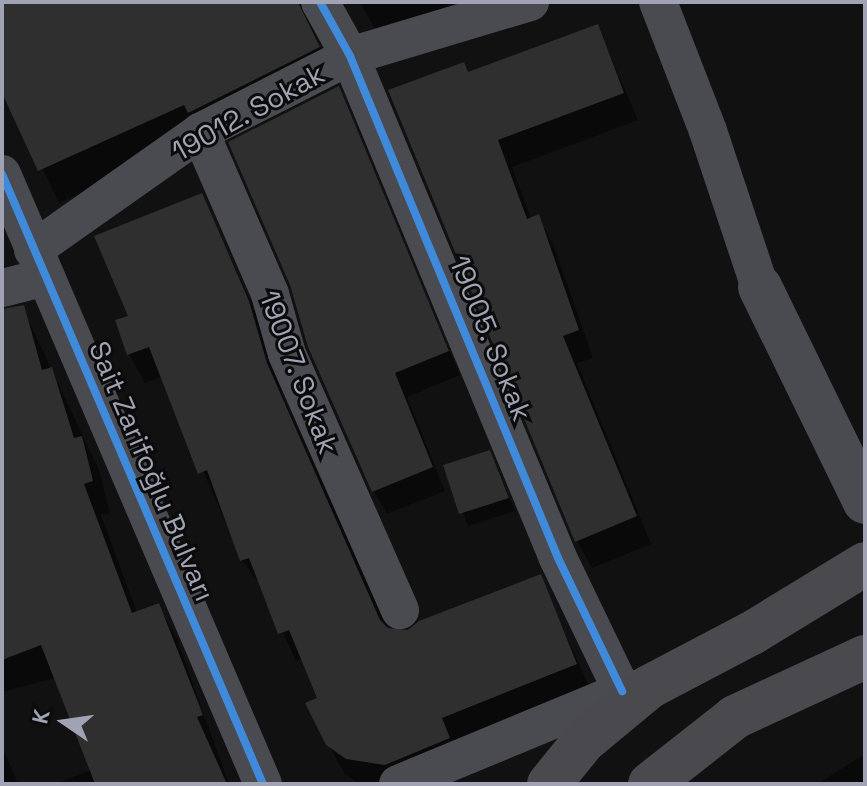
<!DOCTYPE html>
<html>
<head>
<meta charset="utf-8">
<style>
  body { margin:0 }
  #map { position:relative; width:867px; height:786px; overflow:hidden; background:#111; font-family:"Space Grotesk",sans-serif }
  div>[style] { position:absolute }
  .shadow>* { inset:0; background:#0007 }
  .building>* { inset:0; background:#2f2f30 }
  .minor>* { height:38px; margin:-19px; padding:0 19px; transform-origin:19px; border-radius:19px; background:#4a4b51 }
  .tertiary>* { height:44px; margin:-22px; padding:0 22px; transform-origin:22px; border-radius:22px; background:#4a4b51 }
  .secondary>* { height:44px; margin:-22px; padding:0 22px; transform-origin:22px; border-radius:22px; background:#49494e }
  .cycleway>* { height:8px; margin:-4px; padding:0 4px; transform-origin:4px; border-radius:4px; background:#408adc }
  span { translate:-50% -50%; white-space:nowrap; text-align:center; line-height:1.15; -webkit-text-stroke:6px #0b0b0c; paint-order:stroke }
  .street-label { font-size:28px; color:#a0a3b3 }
  .frame { position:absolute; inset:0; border:4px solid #a0a3b3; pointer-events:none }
  .north { position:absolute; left:24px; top:682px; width:80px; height:80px; -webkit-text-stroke:6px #0b0b0c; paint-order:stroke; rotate:283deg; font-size:22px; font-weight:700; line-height:32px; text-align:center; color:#a0a3b3 }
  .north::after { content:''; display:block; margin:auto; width:28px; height:36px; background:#a0a3b3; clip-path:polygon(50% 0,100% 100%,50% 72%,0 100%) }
</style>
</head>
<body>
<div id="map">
  <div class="shadow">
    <div style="clip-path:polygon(2px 2px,301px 2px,335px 81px,59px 203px,2px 83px)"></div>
    <div style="clip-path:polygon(360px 2px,515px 2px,385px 47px)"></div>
    <div style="clip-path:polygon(597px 26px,638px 120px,512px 167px,531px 219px,538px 217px,553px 244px,593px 358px,577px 363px,651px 544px,592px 568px,577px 541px,469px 74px)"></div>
    <div style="clip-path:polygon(348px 114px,460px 375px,407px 397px,445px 491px,387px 514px,374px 491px)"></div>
    <div style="clip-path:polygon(201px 195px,265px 332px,282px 394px,389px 630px,409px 632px,540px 577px,592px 693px,424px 784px,360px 784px,345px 774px,328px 744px,320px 699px,303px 659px,296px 661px,262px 588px,242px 560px,162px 377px,145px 383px,129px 354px,131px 317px)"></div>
    <div style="clip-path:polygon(22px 307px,99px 470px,110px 513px,101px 515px,137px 613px,158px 605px,176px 637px,229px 784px,55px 784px,91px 770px,55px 678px,2px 692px,2px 309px)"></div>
    <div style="clip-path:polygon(496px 465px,515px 511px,468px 526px,446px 467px)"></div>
    <div style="clip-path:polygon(2px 750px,7px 758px,18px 784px,2px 784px)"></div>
    <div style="clip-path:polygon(865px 754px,865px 784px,817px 784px)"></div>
  </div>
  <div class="building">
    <div style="clip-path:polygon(2px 2px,298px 2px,320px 47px,188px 113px,184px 105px,38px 171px,2px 93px)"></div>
    <div style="clip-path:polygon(598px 24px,624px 93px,498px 140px,527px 219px,539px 214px,579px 330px,563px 336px,637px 516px,575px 542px,388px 90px,464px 62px,468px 72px)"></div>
    <div style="clip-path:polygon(339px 86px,449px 351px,395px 373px,433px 467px,372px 492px,308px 347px,290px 285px,228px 142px)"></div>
    <div style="clip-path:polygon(202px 193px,249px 301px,267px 363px,380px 620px,388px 628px,408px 630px,419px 621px,541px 574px,577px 664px,442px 718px,450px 738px,385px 765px,346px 759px,326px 745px,305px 703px,317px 698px,289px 630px,278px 634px,249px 558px,240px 561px,207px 470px,198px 474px,149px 347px,127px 355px,115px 320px,128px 316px,94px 236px)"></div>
    <div style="clip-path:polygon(24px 305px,42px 370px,52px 367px,74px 438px,82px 436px,93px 481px,84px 484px,132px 613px,159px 603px,203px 715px,197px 717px,227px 784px,95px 784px,41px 645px,2px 660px,2px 309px)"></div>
    <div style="clip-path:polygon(490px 450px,509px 498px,459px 514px,443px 465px)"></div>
  </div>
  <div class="minor">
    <div style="left:320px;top:2px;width:62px;rotate:60.9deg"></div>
    <div style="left:350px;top:56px;width:543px;rotate:67.49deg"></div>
    <div style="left:558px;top:558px;width:148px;rotate:64.3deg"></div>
    <div style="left:658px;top:2px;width:138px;rotate:68.8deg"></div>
    <div style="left:708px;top:131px;width:164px;rotate:71.6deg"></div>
    <div style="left:200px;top:132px;width:176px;rotate:66.6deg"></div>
    <div style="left:270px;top:294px;width:62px;rotate:74.2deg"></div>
    <div style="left:287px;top:354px;width:280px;rotate:66.2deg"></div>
    <div style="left:2px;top:174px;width:663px;rotate:66.84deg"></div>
    <div style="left:33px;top:250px;width:204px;rotate:-35.2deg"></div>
    <div style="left:200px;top:132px;width:168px;rotate:-26.9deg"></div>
    <div style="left:350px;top:56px;width:188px;rotate:-16.7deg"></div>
    <div style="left:2px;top:288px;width:45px;rotate:-14deg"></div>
    <div style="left:398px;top:784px;width:243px;rotate:-22.5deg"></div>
    <div style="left:622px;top:691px;width:22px;rotate:-8deg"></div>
  </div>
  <div class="tertiary">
    <div style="left:760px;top:287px;width:239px;rotate:64deg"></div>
  </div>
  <div class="secondary">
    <div style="left:549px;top:784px;width:55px;rotate:-50.9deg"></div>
    <div style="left:584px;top:741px;width:85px;rotate:-39.7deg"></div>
    <div style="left:649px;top:687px;width:116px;rotate:-27.7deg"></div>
    <div style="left:752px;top:633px;width:132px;rotate:-31.4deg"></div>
    <div style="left:650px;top:784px;width:108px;rotate:-38.2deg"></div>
    <div style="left:735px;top:717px;width:143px;rotate:-24.8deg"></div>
  </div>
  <div class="cycleway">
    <div style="left:320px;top:2px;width:62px;rotate:60.9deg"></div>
    <div style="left:350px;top:56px;width:543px;rotate:67.49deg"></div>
    <div style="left:558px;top:558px;width:148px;rotate:64.3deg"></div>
    <div style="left:2px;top:174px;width:663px;rotate:66.84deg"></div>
  </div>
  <div class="street-label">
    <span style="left:248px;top:112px;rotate:-29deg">19012. Sokak</span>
    <span style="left:491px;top:338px;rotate:68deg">19005. Sokak</span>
    <span style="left:299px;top:372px;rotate:69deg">19007. Sokak</span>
    <span style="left:152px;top:471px;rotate:67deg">Sait Zarifoğlu Bulvarı</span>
  </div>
  <div class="frame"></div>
  <div class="north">K</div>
</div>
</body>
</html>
